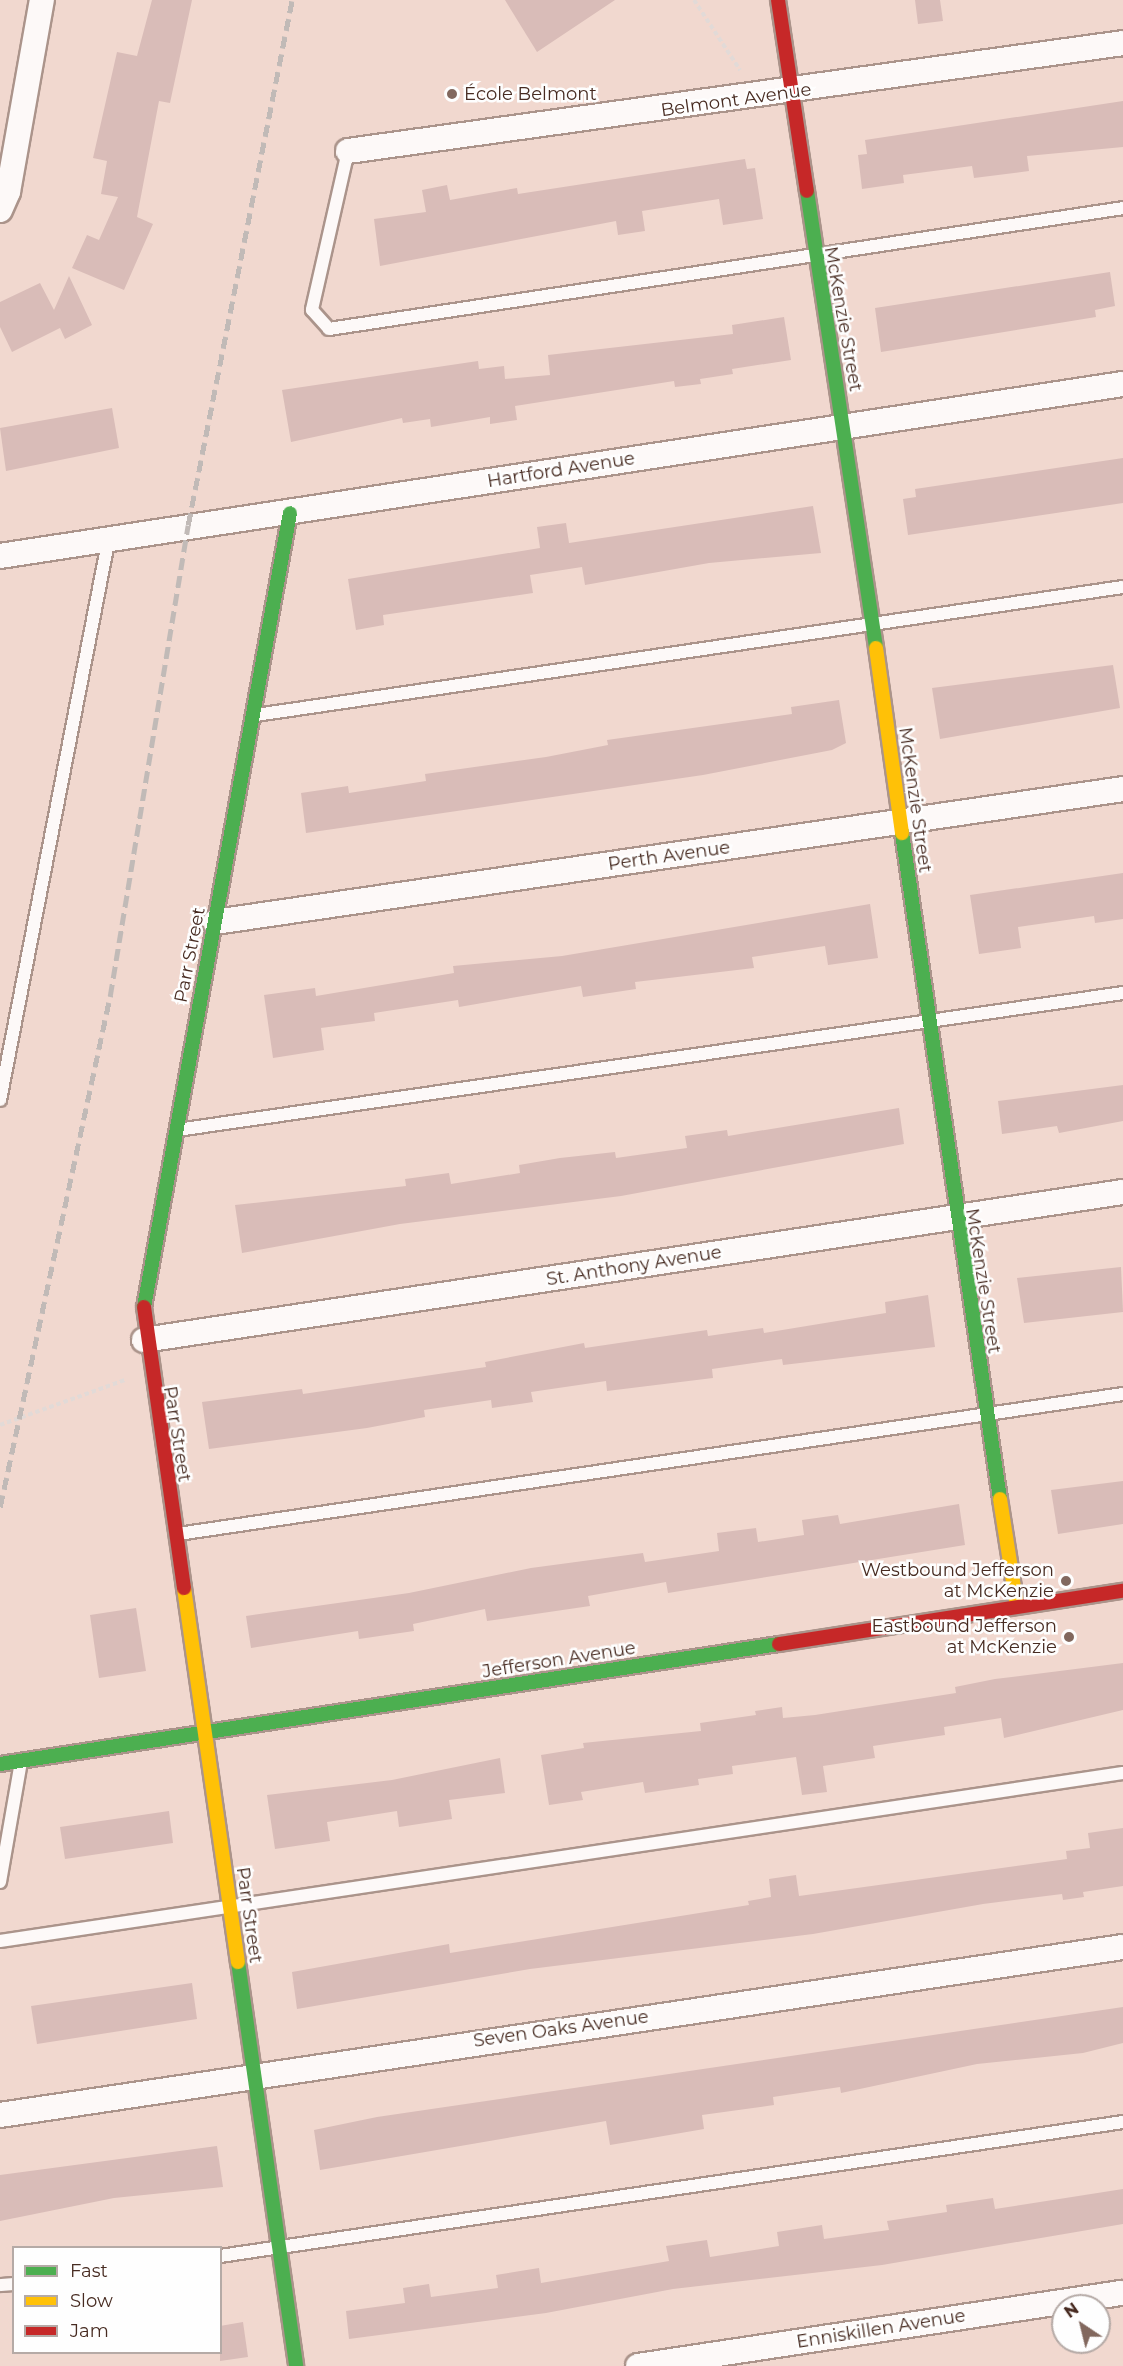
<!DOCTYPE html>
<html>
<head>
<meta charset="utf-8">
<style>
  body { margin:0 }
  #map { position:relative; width:1123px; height:2366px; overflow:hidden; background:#f1d8cf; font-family:Montserrat,sans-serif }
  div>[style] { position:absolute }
  .building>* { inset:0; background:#d9bcb8 }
  .path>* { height:4px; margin-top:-2px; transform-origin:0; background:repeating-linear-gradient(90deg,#e2dad7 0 4.5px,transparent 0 7.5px) }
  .roads { filter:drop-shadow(2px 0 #ab948b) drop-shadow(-2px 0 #ab948b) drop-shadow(0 2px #ab948b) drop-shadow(0 -2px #ab948b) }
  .lane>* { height:12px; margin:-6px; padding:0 6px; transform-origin:6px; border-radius:6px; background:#fdf9f8 }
  .street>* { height:24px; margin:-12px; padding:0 12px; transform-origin:12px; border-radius:12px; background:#fdf9f8 }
  .fast>* { height:14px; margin:-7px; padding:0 7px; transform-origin:7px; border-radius:7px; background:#4caf50 }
  .slow>* { height:14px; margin:-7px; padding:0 7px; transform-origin:7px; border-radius:7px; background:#ffc107 }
  .jam>* { height:14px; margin:-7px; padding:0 7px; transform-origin:7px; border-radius:7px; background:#c62828 }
  .rail>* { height:4.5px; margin-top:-2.25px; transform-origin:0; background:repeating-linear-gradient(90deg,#c1bab7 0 12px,transparent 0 18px) }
  .dots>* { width:16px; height:16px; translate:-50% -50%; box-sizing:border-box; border:3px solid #fefefe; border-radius:50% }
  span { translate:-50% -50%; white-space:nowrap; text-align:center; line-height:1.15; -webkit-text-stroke:5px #fefefe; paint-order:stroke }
  .poi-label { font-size:18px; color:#472b21 }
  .left { translate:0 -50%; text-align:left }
  .right { translate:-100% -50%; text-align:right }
  .street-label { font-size:18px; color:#472b21 }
  .legend { position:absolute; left:12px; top:2246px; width:210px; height:108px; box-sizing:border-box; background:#fefefe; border:2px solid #b5aaa6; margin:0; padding:8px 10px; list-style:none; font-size:18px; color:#472b21 }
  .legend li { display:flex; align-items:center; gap:12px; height:30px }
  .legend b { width:30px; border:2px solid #b5aaa6 }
  .north { position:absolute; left:1051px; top:2294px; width:60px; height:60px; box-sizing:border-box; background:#fefefe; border:2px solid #b5aaa6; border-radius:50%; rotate:325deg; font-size:16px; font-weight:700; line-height:24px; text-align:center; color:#472b21 }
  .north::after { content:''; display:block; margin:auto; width:21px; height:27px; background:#82685e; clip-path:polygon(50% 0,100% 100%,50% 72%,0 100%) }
</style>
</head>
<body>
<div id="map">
  <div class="building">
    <div style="clip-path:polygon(152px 0,192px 0,170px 103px,159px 101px,137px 217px,153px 224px,124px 290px,72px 268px,87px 235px,99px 240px,118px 197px,101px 194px,107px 161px,93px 158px,117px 52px,137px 56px)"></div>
    <div style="clip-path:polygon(505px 0,615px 0,537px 52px)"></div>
    <div style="clip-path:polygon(915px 0,940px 0,943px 21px,918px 24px)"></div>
    <div style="clip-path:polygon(1123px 101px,1123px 147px,1027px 156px,1029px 171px,974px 178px,972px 166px,903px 175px,904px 183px,862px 189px,858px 155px,867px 154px,865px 140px)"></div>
    <div style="clip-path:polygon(745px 159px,747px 169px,755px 168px,763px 219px,723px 225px,719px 199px,642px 211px,645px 231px,618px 235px,616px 221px,380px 266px,374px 219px,426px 212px,422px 190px,447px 185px,450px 200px,517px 188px,518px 194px)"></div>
    <div style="clip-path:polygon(1110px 272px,1115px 306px,1095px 310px,1096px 317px,881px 352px,875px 308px)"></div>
    <div style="clip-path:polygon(69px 276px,92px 325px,65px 339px,60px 328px,12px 352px,0 327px,0 302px,40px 283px,54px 310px)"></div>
    <div style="clip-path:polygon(784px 317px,791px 360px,732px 369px,733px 374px,700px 379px,701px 384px,675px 387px,674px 381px,515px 406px,517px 420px,490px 424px,490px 417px,431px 427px,430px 419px,403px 423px,402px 418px,291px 442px,282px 390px,478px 361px,479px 369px,504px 366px,505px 379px,550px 375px,548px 355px,733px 334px,732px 325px)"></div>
    <div style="clip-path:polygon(112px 408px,119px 448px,6px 471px,0 428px)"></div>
    <div style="clip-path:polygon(1123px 458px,1123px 503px,908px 535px,903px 499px,916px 497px,915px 489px)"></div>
    <div style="clip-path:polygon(813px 506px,821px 553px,709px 563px,585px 585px,582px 567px,530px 575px,533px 593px,383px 615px,384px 625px,356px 630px,348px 579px,540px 548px,537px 527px,566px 523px,569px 543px)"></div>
    <div style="clip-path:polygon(1113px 665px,1120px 708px,940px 739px,932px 688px)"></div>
    <div style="clip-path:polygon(839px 700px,846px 743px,832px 750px,703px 775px,306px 833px,301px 793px,348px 786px,349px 793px,426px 781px,425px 774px,546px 757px,608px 745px,607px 740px,792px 714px,791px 707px)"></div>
    <div style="clip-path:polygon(1123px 873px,1123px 919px,1095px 923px,1094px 916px,1018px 927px,1021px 948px,979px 954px,970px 895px)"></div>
    <div style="clip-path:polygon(870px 904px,878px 958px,828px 965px,825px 946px,752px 957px,754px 968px,635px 982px,636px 989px,583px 997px,581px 986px,459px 1007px,458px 1000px,374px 1013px,375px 1021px,321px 1028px,324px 1050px,273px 1058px,264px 995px,315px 988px,316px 996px,454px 973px,453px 966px,562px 956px)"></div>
    <div style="clip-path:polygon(1123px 1085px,1123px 1121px,1059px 1133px,1057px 1126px,1002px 1134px,998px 1101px)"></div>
    <div style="clip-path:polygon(899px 1108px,904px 1144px,621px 1196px,400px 1224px,242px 1253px,235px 1205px,406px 1186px,405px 1179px,449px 1173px,451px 1184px,520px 1173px,519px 1165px,560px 1158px,615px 1152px,616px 1158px,687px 1148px,685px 1136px,727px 1130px,728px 1136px)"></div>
    <div style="clip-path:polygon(1121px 1267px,1123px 1312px,1024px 1323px,1017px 1278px)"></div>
    <div style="clip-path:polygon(928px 1295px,935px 1347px,783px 1365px,782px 1359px,712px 1369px,713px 1378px,607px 1391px,606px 1381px,531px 1392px,533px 1402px,492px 1408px,491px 1400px,424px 1410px,425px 1417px,367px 1428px,209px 1449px,202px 1402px,302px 1389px,303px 1394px,486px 1367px,485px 1362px,584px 1343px,585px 1348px,707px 1330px,708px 1336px,763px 1328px,764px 1333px,886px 1313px,885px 1302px)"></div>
    <div style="clip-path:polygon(1123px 1481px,1123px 1524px,1058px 1534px,1051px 1490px)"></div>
    <div style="clip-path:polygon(959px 1504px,965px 1545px,668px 1593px,666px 1582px,588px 1596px,590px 1606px,487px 1621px,485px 1609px,413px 1624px,414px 1631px,359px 1639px,358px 1631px,251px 1648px,246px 1616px,409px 1593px,531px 1568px,643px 1553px,645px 1562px,719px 1551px,717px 1533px,756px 1528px,758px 1542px,804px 1535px,802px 1520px,838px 1515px,840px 1524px)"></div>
    <div style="clip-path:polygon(136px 1608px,146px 1671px,99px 1678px,90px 1615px)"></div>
    <div style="clip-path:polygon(1123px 1663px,1123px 1710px,1004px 1738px,1001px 1718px,944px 1727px,945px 1735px,873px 1746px,875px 1758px,823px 1766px,827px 1792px,802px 1795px,796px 1757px,732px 1766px,733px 1774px,698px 1779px,699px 1785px,645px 1793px,643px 1782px,581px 1792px,583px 1800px,549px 1805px,541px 1755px,584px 1748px,583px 1743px,701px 1731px,700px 1723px,756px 1715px,755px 1711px,782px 1707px,783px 1718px,815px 1715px,956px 1693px,955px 1687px,995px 1679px)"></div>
    <div style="clip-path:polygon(500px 1758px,505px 1793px,449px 1800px,452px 1819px,399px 1827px,397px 1811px,327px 1822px,330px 1841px,275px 1849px,267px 1795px,392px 1780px)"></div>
    <div style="clip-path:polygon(169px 1811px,173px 1843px,65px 1859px,60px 1827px)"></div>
    <div style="clip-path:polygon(1123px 1828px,1123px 1886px,1083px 1892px,1084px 1897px,1063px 1900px,1062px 1894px,983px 1904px,813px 1934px,530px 1969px,297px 2009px,292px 1972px,449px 1944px,450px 1953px,749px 1905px,748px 1901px,771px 1897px,769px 1879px,796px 1875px,799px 1896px,1067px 1859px,1066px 1851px,1090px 1848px,1088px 1833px)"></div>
    <div style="clip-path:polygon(192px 1983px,197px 2019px,37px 2044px,31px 2006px)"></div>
    <div style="clip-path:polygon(1123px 2007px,1123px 2043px,1083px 2053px,977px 2064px,841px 2093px,840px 2087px,773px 2097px,774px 2105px,702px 2115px,704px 2129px,646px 2139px,610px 2145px,606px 2121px,320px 2170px,314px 2130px,377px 2117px)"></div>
    <div style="clip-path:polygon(217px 2146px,223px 2187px,114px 2198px,0 2221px,0 2175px)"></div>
    <div style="clip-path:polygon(1123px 2189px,1123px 2224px,882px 2265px,673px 2289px,546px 2313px,349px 2339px,346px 2311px,405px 2303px,403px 2288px,429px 2284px,431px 2297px,498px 2288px,496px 2275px,539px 2268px,541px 2283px,669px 2261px,666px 2246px,707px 2240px,710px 2257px,779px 2246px,777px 2232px,822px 2225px,824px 2239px,889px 2230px,887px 2221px,947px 2212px,946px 2205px,993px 2198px,995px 2209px)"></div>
    <div style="clip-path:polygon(243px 2322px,248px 2357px,220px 2361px,220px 2326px)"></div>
  </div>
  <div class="path">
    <div style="left:694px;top:0;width:84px;rotate:56.7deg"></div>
    <div style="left:0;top:1425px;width:133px;rotate:-19.8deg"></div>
  </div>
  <div class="roads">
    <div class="lane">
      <div style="left:348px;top:151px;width:163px;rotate:102.8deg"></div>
      <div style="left:312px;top:310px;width:25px;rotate:48deg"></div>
      <div style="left:329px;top:329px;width:803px;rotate:-8.66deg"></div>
      <div style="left:256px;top:715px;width:876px;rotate:-8.4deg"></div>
      <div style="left:0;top:1100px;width:573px;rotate:-79.04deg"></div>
      <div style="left:177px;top:1130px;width:956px;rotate:-8.24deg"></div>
      <div style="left:178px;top:1534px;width:955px;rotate:-8.43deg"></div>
      <div style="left:0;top:1882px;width:122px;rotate:-80.1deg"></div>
      <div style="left:0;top:1941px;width:1135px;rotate:-8.51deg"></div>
      <div style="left:220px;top:2256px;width:913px;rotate:-8.44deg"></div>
      <div style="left:0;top:2285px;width:14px;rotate:-4deg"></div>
    </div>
    <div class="street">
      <div style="left:348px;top:151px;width:782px;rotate:-7.93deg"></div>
      <div style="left:0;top:210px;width:20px;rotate:-66deg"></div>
      <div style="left:8px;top:192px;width:195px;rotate:-80deg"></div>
      <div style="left:0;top:556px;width:1136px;rotate:-8.71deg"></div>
      <div style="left:215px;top:922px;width:918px;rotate:-8.33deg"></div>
      <div style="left:144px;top:1340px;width:990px;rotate:-8.6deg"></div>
      <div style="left:0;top:2115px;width:1135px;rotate:-8.51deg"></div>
      <div style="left:638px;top:2366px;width:490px;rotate:-8.6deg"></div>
    </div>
    <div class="fast">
      <div style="left:807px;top:191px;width:462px;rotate:81.4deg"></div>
      <div style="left:902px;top:833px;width:673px;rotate:81.63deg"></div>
      <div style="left:144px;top:1307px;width:807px;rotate:-79.58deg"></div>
      <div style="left:0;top:1764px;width:788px;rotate:-8.76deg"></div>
      <div style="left:238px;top:1962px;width:408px;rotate:81.8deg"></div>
    </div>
    <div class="slow">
      <div style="left:876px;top:648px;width:187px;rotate:82deg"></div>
      <div style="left:1000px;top:1499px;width:108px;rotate:81deg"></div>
      <div style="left:184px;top:1588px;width:378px;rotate:81.8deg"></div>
    </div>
    <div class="jam">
      <div style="left:778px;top:0;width:193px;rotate:81.4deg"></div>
      <div style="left:144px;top:1307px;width:284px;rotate:81.9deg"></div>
      <div style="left:779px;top:1644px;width:348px;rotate:-8.8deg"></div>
    </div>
  </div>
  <div class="rail">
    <div style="left:0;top:1507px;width:523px;rotate:-77.85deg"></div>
    <div style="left:110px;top:996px;width:477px;rotate:-80.6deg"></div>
    <div style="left:188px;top:525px;width:535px;rotate:-78.8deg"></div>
  </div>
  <div class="dots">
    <div style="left:452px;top:94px;background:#82685e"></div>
    <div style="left:1066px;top:1581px;background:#82685e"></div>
    <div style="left:1069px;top:1637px;background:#82685e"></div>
  </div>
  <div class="poi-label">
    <span class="left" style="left:464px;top:94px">École Belmont</span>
    <span class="right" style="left:1054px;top:1581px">Westbound Jefferson<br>at McKenzie</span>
    <span class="right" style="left:1057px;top:1637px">Eastbound Jefferson<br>at McKenzie</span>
  </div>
  <div class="street-label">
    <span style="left:736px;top:100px;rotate:-8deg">Belmont Avenue</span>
    <span style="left:843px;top:319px;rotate:80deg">McKenzie Street</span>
    <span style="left:561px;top:470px;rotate:-9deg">Hartford Avenue</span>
    <span style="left:915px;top:800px;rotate:82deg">McKenzie Street</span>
    <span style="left:669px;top:856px;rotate:-8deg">Perth Avenue</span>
    <span style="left:190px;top:955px;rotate:-79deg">Parr Street</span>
    <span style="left:634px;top:1266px;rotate:-9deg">St. Anthony Avenue</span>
    <span style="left:983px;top:1281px;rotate:81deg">McKenzie Street</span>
    <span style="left:177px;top:1434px;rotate:81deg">Parr Street</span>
    <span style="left:559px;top:1660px;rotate:-9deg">Jefferson Avenue</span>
    <span style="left:249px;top:1915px;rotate:82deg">Parr Street</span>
    <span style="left:561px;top:2029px;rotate:-8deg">Seven Oaks Avenue</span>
    <span style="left:881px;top:2329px;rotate:-9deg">Enniskillen Avenue</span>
  </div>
  <ul class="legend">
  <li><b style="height:8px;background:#4caf50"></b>Fast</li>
  <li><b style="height:8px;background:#ffc107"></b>Slow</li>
  <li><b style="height:8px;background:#c62828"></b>Jam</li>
  </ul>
  <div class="north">N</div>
</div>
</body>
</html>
